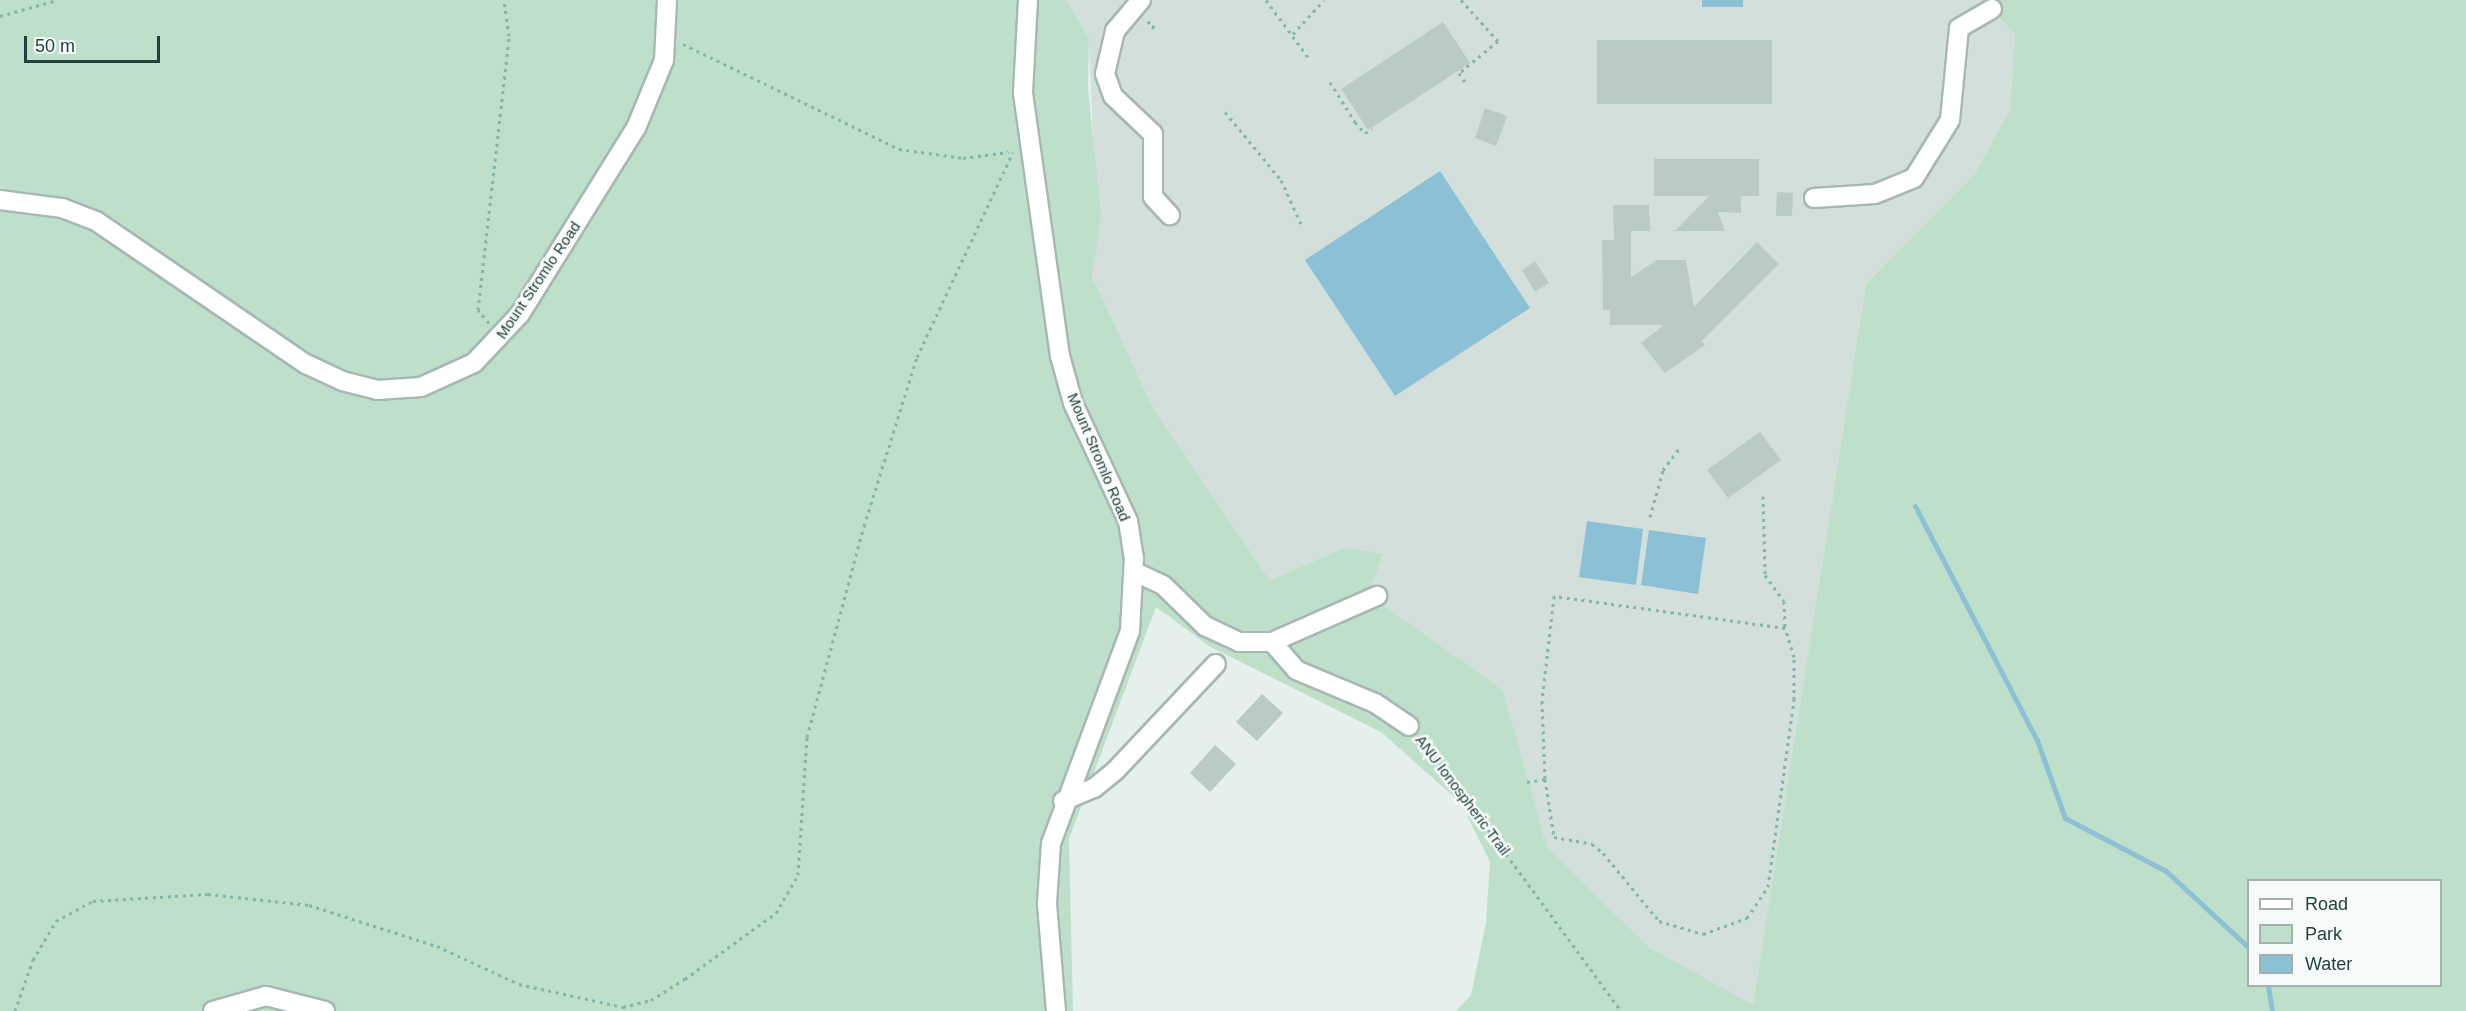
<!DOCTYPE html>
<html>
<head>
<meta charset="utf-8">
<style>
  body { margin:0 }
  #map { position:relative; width:2466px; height:1011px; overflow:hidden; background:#e5efec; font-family:Arial,sans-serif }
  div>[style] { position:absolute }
  .built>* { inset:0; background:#d3dfdb }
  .green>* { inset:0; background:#bee0cb }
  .water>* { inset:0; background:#8cc1d5 }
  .stream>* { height:5px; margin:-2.5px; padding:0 2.5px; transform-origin:2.5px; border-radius:2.5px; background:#8cc1d5 }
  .building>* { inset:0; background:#bacac5 }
  .path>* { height:3px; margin-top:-1.5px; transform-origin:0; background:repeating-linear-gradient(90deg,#84b4ab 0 3px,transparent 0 7.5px) }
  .roads { filter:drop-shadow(2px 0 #a7b8b4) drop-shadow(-2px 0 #a7b8b4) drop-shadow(0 2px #a7b8b4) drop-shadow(0 -2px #a7b8b4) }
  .minor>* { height:18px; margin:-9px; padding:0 9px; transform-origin:9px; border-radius:9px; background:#fff }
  span { translate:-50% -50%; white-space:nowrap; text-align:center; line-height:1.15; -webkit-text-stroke:5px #f6fbf9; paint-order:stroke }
  .street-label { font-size:15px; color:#23423e }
  .legend { position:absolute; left:2247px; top:879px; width:195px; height:108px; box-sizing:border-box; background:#f6fbf9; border:2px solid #a2b1ae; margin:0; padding:8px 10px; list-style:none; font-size:18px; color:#23423e }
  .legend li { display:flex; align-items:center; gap:12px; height:30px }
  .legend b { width:30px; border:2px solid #a2b1ae }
  .scale { position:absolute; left:24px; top:36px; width:136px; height:27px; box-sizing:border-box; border:3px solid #23423e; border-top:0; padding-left:8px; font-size:18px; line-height:21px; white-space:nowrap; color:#23423e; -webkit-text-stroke:4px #f6fbf9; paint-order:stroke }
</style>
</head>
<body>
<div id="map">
  <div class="built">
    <div style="clip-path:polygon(1067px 0,1983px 0,2015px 35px,2010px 110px,1974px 175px,1866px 284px,1753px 1006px,1650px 948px,1547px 847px,1503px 690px,1382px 604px,1344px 548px,1270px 582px,1154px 410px,1092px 276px,1097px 235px,1089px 39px)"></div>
  </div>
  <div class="green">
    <div style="clip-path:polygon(evenodd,0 0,1067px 0,1089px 39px,1088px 89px,1101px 216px,1092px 276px,1154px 410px,1270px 581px,1344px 548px,1383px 554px,1371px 587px,1382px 604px,1503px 690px,1547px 847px,1650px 948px,1753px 1005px,1866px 284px,1974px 175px,2010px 110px,2015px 35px,1983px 0,2466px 0,2466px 1011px,1456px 1011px,1471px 995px,1486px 923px,1490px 862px,1461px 803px,1381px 732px,1209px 646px,1156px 607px,1069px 839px,1073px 1011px,0 1011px,0 0,2248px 880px,2440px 880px,2440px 986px,2248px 986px,2248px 880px)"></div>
  </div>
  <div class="water">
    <div style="clip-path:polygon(1702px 0,1743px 0,1743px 7px,1702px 7px)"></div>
    <div style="clip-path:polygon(1440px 171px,1530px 308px,1395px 396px,1305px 260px)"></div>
    <div style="clip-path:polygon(1587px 521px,1643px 529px,1636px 585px,1579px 577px)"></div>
    <div style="clip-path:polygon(1649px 530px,1706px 538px,1698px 594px,1641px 585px)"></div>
  </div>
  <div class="stream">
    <div style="left:1915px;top:506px;width:264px;rotate:62.5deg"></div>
    <div style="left:2037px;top:740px;width:83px;rotate:70.3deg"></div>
    <div style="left:2065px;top:818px;width:114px;rotate:27.7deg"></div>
    <div style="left:2166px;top:871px;width:112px;rotate:42.8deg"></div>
    <div style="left:2268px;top:986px;width:25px;rotate:81deg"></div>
  </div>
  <div class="building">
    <div style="clip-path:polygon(1443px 22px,1470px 63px,1368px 130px,1341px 89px)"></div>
    <div style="clip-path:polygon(1597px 40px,1772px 40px,1772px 104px,1597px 104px)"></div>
    <div style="clip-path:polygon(1485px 108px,1507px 116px,1496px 146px,1475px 138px)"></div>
    <div style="clip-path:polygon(1654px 159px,1759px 159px,1759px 196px,1741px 196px,1741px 213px,1718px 212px,1725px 231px,1675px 231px,1709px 196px,1654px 196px)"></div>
    <div style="clip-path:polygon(1777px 192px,1793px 193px,1792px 216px,1776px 216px)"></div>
    <div style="clip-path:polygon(1613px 205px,1649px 205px,1650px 231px,1631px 231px,1631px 277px,1657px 260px,1686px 260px,1694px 307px,1757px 242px,1779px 264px,1702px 341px,1705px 345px,1665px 373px,1641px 343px,1664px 325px,1610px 325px,1610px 310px,1603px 310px,1602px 240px,1614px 240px)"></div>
    <div style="clip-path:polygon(1535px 261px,1549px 283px,1535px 292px,1522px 270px)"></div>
    <div style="clip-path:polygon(1760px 432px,1781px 460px,1728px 498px,1707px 470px)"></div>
    <div style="clip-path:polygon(1262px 694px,1283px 713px,1257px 741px,1236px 722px)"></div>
    <div style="clip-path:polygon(1215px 745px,1236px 764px,1210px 792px,1190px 773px)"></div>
  </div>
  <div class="path">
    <div style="left:1266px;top:0;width:74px;rotate:53.7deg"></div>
    <div style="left:1461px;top:0;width:55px;rotate:47.9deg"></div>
    <div style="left:1498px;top:41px;width:50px;rotate:140.6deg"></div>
    <div style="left:1459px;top:73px;width:14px;rotate:56deg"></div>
    <div style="left:0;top:16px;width:59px;rotate:-15.7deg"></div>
    <div style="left:1148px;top:21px;width:9px;rotate:54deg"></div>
    <div style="left:1153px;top:28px;width:6px;rotate:-72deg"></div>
    <div style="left:1293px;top:34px;width:46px;rotate:-47.6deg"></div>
    <div style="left:683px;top:44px;width:240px;rotate:25.9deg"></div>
    <div style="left:899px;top:149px;width:65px;rotate:8deg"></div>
    <div style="left:963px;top:158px;width:46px;rotate:-7.4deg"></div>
    <div style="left:1330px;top:82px;width:47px;rotate:58deg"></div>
    <div style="left:1355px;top:122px;width:15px;rotate:48deg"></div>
    <div style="left:1365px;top:133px;width:8px;rotate:-30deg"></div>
    <div style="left:1225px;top:112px;width:88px;rotate:50.5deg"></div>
    <div style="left:1281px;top:180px;width:51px;rotate:65.5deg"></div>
    <div style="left:489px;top:323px;width:17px;rotate:-130deg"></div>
    <div style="left:478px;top:310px;width:276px;rotate:-83.5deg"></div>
    <div style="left:509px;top:36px;width:36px;rotate:-98deg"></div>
    <div style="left:1763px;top:496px;width:79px;rotate:88.5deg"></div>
    <div style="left:1765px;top:575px;width:32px;rotate:54deg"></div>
    <div style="left:1784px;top:601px;width:27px;rotate:88deg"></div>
    <div style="left:1650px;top:517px;width:49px;rotate:-74.5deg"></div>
    <div style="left:1663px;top:470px;width:26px;rotate:-53deg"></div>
    <div style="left:1422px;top:739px;width:337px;rotate:53.8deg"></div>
    <div style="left:1527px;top:782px;width:18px;rotate:-9deg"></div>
    <div style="left:1545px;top:779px;width:59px;rotate:81.2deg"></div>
    <div style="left:1554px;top:837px;width:39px;rotate:10deg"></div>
    <div style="left:1592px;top:844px;width:14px;rotate:39deg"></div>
    <div style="left:1603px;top:853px;width:88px;rotate:50.5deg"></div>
    <div style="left:1659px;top:921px;width:46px;rotate:16.5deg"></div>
    <div style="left:1703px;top:934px;width:47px;rotate:-20deg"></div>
    <div style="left:1747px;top:918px;width:37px;rotate:-56deg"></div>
    <div style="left:1768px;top:887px;width:189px;rotate:-82.1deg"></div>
    <div style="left:1794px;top:700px;width:43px;rotate:-90deg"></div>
    <div style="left:1794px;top:657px;width:30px;rotate:-107deg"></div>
    <div style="left:1785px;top:628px;width:233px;rotate:-172.1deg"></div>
    <div style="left:1554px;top:596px;width:106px;rotate:96.5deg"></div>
    <div style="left:1542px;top:701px;width:78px;rotate:87.8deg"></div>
    <div style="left:15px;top:1011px;width:54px;rotate:-70.6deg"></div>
    <div style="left:33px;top:960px;width:45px;rotate:-59.5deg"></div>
    <div style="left:56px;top:921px;width:42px;rotate:-28.4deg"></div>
    <div style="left:93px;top:901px;width:115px;rotate:-3.5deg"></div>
    <div style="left:208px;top:894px;width:102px;rotate:6.2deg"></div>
    <div style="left:309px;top:905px;width:134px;rotate:17.8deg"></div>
    <div style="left:437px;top:946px;width:90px;rotate:24.9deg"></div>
    <div style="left:519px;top:984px;width:107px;rotate:12.5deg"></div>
    <div style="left:623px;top:1007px;width:29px;rotate:-14deg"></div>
    <div style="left:651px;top:1000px;width:40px;rotate:-32deg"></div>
    <div style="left:685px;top:979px;width:112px;rotate:-36deg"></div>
    <div style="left:776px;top:913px;width:44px;rotate:-59.9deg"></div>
    <div style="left:798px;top:875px;width:138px;rotate:-86.3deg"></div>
    <div style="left:807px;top:737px;width:219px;rotate:-74.9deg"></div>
    <div style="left:864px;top:526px;width:177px;rotate:-72.6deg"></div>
    <div style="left:917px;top:357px;width:226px;rotate:-64.9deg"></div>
  </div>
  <div class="roads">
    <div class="minor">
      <div style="left:1028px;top:0;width:93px;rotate:93.1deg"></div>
      <div style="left:1023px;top:93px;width:266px;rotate:82deg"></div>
      <div style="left:1060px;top:356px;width:49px;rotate:74.5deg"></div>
      <div style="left:1073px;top:403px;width:130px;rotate:65deg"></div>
      <div style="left:1128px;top:521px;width:36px;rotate:81deg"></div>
      <div style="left:1134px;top:557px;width:74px;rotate:93.1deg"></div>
      <div style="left:1130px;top:631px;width:226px;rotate:110.4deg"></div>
      <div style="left:1051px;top:843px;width:61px;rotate:93.8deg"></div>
      <div style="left:1047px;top:904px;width:107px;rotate:85.2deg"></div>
      <div style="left:1141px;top:0;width:40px;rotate:130deg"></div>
      <div style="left:1115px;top:31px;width:44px;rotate:103.1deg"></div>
      <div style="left:1105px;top:74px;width:23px;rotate:70deg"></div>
      <div style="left:1113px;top:96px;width:55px;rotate:43.5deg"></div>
      <div style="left:1153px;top:134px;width:63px;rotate:90deg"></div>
      <div style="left:1153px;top:197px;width:25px;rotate:47deg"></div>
      <div style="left:1814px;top:198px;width:61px;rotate:-3.8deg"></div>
      <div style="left:1875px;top:194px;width:42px;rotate:-22.3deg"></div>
      <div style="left:1914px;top:178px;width:68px;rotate:-58.2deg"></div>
      <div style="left:1950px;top:120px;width:92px;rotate:-84.4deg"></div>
      <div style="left:1959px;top:28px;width:38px;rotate:-30deg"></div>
      <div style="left:0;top:200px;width:63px;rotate:7.4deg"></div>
      <div style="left:62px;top:208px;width:36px;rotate:21deg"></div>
      <div style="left:96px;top:221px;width:254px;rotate:34.3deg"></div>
      <div style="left:306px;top:364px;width:40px;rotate:25deg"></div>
      <div style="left:342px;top:381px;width:36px;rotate:14deg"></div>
      <div style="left:377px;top:390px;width:44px;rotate:-3.9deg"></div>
      <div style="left:421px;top:387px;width:58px;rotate:-24.4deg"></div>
      <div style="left:474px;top:363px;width:67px;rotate:-46.8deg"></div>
      <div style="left:520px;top:314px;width:219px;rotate:-58.1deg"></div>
      <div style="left:636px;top:128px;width:74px;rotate:-67.6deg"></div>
      <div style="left:664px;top:60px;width:60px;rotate:-87.1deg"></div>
      <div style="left:1135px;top:572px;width:31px;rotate:25deg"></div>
      <div style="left:1163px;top:585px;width:59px;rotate:44.3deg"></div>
      <div style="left:1205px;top:626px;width:38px;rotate:25deg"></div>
      <div style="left:1239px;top:642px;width:33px"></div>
      <div style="left:1272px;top:642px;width:115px;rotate:-23.7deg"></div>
      <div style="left:1272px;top:642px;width:37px;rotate:49deg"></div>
      <div style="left:1296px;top:670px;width:86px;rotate:22.7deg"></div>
      <div style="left:1375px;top:703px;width:41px;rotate:34.1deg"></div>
      <div style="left:1063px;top:801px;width:34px;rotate:-23deg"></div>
      <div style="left:1094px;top:788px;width:27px;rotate:-39deg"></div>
      <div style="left:1115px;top:771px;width:147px;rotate:-46.7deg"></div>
      <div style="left:213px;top:1011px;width:55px;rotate:-15.8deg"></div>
      <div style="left:266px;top:996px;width:61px;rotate:14.3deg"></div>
    </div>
  </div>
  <div class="street-label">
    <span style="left:538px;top:280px;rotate:-56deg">Mount Stromlo Road</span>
    <span style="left:1099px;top:457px;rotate:67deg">Mount Stromlo Road</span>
    <span style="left:1463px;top:795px;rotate:53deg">ANU Ionospheric Trail</span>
  </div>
  <ul class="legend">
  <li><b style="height:8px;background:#fff"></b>Road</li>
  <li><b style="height:16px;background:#bee0cb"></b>Park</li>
  <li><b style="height:16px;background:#8cc1d5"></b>Water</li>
  </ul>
  <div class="scale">50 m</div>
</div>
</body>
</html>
